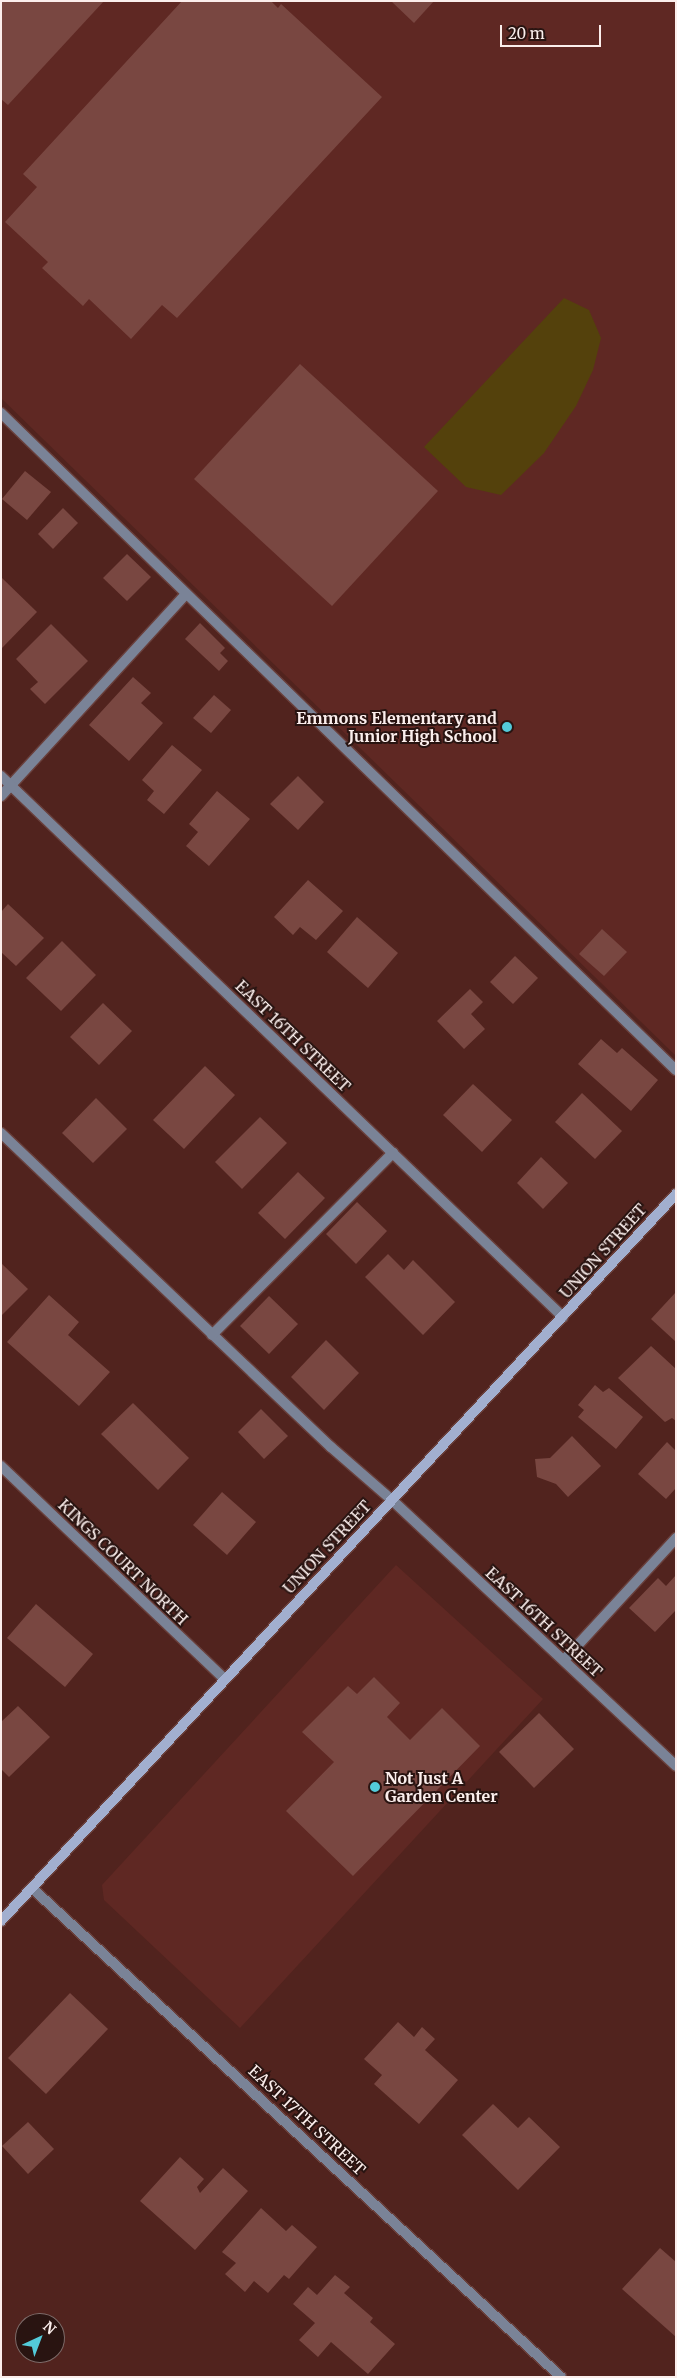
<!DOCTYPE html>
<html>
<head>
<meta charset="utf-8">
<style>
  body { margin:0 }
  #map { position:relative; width:677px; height:2378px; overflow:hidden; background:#51231e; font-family:Merriweather,serif }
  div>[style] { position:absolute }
  .built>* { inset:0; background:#5f2823 }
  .green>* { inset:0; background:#54410c }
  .building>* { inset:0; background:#794741 }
  .roads { filter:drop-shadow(1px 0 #693f3b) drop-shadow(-1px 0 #693f3b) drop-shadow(0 1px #693f3b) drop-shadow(0 -1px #693f3b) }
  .service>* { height:10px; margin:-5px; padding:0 5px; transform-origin:5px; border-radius:5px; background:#7a8397 }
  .minor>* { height:10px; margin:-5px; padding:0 5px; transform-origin:5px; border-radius:5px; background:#7a8397 }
  .tertiary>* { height:10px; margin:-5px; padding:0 5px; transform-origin:5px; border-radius:5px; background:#7a8397 }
  .secondary>* { height:10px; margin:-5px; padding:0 5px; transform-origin:5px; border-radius:5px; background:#a2afcf }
  .dots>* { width:14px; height:14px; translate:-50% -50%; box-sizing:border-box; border:2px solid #291411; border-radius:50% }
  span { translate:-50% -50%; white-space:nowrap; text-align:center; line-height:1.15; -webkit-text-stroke:4px #291411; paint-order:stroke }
  .poi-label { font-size:16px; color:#fbeeec; font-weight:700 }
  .right { translate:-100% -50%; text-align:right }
  .left { translate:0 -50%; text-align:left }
  .street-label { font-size:16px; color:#fbeeec }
  .frame { position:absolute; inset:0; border:2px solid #fbeeec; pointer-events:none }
  .north { position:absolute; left:15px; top:2313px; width:50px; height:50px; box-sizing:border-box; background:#291411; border:1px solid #7d6b69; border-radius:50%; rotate:43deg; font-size:14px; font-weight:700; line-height:20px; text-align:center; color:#fbeeec }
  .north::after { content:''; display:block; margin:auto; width:18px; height:22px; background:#53cbda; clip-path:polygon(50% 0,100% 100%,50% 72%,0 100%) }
  .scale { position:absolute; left:500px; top:25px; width:101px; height:22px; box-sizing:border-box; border:2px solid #fbeeec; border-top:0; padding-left:6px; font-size:15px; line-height:18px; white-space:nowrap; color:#fbeeec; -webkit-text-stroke:4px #291411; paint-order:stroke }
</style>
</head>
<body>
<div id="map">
  <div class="built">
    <div style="clip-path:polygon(1px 1px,676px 1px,676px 1056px,1px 398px)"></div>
    <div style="clip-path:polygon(396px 1565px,543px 1699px,240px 2028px,104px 1900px,102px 1885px)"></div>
  </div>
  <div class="green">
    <div style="clip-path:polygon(564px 298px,589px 310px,601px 338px,593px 370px,576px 406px,544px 453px,501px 495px,466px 487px,424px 447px)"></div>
  </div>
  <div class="building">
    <div style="clip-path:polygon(1px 1px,104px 1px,8px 105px,1px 99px)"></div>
    <div style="clip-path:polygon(182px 1px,271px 1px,278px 8px,281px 4px,382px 97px,177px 318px,162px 305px,131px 339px,89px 299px,83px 306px,42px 268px,48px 262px,5px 222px,37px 187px,23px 174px)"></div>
    <div style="clip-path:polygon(391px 1px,434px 1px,414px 23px)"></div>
    <div style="clip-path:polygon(300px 364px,438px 491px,332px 606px,194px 479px)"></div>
    <div style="clip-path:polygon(25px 471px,51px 492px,27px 520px,2px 499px)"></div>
    <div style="clip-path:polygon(63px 508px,78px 523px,53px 549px,38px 534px)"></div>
    <div style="clip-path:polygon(127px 554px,151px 577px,127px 601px,103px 578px)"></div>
    <div style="clip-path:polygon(1px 577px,37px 612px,2px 648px,1px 648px)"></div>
    <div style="clip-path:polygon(200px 623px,225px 648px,220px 653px,228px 661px,219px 671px,185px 639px)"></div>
    <div style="clip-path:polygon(51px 624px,88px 661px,45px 704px,30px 689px,38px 682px,16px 659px)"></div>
    <div style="clip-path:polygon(133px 677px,151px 693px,141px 703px,163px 723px,129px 761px,89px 725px)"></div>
    <div style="clip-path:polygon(214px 695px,231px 710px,211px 733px,193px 718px)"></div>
    <div style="clip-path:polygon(172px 745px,202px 770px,164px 814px,147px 800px,154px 791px,142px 780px)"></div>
    <div style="clip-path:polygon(298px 776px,324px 802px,298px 830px,270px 804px)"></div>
    <div style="clip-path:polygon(217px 791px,250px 819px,209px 866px,186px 846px,198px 832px,189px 824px)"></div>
    <div style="clip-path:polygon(308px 880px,343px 911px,316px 940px,300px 927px,293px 935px,274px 917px)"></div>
    <div style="clip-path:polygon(8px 904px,44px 938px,16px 966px,1px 952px,1px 912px)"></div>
    <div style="clip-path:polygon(357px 917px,398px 953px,368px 988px,327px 952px)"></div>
    <div style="clip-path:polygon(602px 929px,627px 952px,604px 976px,579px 954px)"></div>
    <div style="clip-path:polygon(62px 941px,96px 975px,61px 1011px,26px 978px)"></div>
    <div style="clip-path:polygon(515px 956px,538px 978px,513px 1004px,490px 982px)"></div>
    <div style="clip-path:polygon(470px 989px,483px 1002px,471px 1014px,485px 1029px,464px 1049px,437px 1021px)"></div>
    <div style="clip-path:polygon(103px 1003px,132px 1031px,99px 1065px,70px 1037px)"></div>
    <div style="clip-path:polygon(601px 1039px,617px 1053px,622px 1048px,658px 1080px,631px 1111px,578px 1064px)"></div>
    <div style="clip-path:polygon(205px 1066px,235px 1095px,184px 1149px,153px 1120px)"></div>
    <div style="clip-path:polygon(473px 1084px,512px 1120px,482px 1152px,443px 1115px)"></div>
    <div style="clip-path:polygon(582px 1093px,622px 1131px,595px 1159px,555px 1122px)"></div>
    <div style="clip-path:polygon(96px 1098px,127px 1129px,93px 1163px,62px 1133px)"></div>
    <div style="clip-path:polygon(260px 1117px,287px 1143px,242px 1189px,215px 1162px)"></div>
    <div style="clip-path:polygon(541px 1157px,568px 1183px,543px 1209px,517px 1183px)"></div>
    <div style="clip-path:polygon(298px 1172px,325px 1198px,285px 1239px,258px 1213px)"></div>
    <div style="clip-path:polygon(357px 1202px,387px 1231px,356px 1264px,326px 1234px)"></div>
    <div style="clip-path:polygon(388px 1254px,404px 1270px,413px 1260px,455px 1302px,423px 1335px,365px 1277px)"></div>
    <div style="clip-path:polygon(1px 1263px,28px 1289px,1px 1316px)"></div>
    <div style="clip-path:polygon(676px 1292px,676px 1342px,651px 1319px)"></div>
    <div style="clip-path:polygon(49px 1295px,79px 1322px,68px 1335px,110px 1372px,79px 1406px,7px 1342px)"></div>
    <div style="clip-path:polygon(269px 1296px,298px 1324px,269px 1354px,240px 1326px)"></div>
    <div style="clip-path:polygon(326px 1340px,359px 1373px,324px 1410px,291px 1377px)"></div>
    <div style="clip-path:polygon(651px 1346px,676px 1369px,676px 1421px,672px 1418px,665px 1422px,618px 1378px)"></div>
    <div style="clip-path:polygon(595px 1385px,603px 1392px,609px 1388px,643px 1417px,616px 1449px,578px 1417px,584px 1410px,578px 1405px)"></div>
    <div style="clip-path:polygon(133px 1403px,189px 1458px,158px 1490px,101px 1434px)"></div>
    <div style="clip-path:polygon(261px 1409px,288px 1436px,264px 1459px,238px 1432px)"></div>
    <div style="clip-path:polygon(572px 1436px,601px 1466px,568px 1497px,556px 1484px,537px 1477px,535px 1459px,550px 1458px)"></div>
    <div style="clip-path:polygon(667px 1442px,676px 1451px,676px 1488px,666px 1499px,638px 1474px)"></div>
    <div style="clip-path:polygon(222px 1492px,256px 1522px,227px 1555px,193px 1525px)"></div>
    <div style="clip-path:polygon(676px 1575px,676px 1610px,655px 1632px,629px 1608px,658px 1578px,666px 1586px)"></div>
    <div style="clip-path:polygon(36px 1604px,93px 1654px,65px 1687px,7px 1638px)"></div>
    <div style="clip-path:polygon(374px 1677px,400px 1703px,387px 1717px,410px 1740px,442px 1708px,480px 1746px,353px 1876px,286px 1811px,334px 1762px,302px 1732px,348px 1686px,357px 1694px)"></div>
    <div style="clip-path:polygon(18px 1706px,50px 1737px,9px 1777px,1px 1769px,1px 1722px)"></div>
    <div style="clip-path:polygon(539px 1713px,574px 1749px,534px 1788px,499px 1752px)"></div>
    <div style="clip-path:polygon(70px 1993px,108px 2029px,46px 2094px,8px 2058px)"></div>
    <div style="clip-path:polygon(398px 2022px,414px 2037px,422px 2027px,435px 2039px,425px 2050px,458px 2080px,419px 2124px,374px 2084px,382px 2075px,364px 2059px)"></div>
    <div style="clip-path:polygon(493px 2104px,518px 2128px,529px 2117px,560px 2147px,518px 2190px,462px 2135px)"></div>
    <div style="clip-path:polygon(28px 2122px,54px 2149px,28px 2174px,2px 2146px)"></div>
    <div style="clip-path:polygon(180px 2157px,204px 2179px,197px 2187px,200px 2193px,223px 2168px,248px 2191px,195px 2250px,140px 2201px)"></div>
    <div style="clip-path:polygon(261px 2208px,286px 2231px,292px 2225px,317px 2247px,289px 2279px,284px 2275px,268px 2293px,254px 2281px,245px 2292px,225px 2274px,236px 2263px,222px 2252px)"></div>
    <div style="clip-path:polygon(660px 2248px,676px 2262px,676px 2337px,622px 2289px)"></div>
    <div style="clip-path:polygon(335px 2275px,350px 2287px,344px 2293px,373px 2318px,370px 2322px,395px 2344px,368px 2374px,331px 2342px,318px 2357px,299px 2340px,315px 2323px,293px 2304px,308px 2287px,317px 2295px)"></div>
  </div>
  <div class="roads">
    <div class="service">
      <div style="left:1px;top:413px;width:942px;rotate:44.23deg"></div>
      <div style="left:1px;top:796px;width:274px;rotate:-47.5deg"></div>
      <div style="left:1px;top:1133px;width:456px;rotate:43.6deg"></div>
      <div style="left:331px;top:1447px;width:81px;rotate:41deg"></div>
      <div style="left:212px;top:1335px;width:257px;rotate:-45.2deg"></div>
      <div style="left:564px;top:1660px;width:166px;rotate:-47.4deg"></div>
    </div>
    <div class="minor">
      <div style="left:1px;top:1466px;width:309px;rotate:43.6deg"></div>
      <div style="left:392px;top:1500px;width:389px;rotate:43.1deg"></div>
      <div style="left:32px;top:1888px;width:720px;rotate:42.75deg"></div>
    </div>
    <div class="tertiary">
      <div style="left:1px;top:776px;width:780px;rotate:43.91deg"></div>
    </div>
    <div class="secondary">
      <div style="left:1px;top:1921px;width:992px;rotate:-47.12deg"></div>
    </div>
  </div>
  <div class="dots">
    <div style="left:507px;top:727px;background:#53cbda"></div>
    <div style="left:375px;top:1787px;background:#53cbda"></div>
  </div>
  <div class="poi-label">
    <span class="right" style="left:497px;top:727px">Emmons Elementary and<br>Junior High School</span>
    <span class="left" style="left:385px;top:1787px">Not Just A<br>Garden Center</span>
  </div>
  <div class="street-label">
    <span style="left:293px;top:1036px;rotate:44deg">EAST 16TH STREET</span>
    <span style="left:603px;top:1251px;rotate:-48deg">UNION STREET</span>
    <span style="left:327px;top:1547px;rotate:-47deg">UNION STREET</span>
    <span style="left:123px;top:1562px;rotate:44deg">KINGS COURT NORTH</span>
    <span style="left:544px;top:1622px;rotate:43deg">EAST 16TH STREET</span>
    <span style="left:307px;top:2120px;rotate:43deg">EAST 17TH STREET</span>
  </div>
  <div class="frame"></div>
  <div class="north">N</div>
  <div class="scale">20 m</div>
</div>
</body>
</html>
